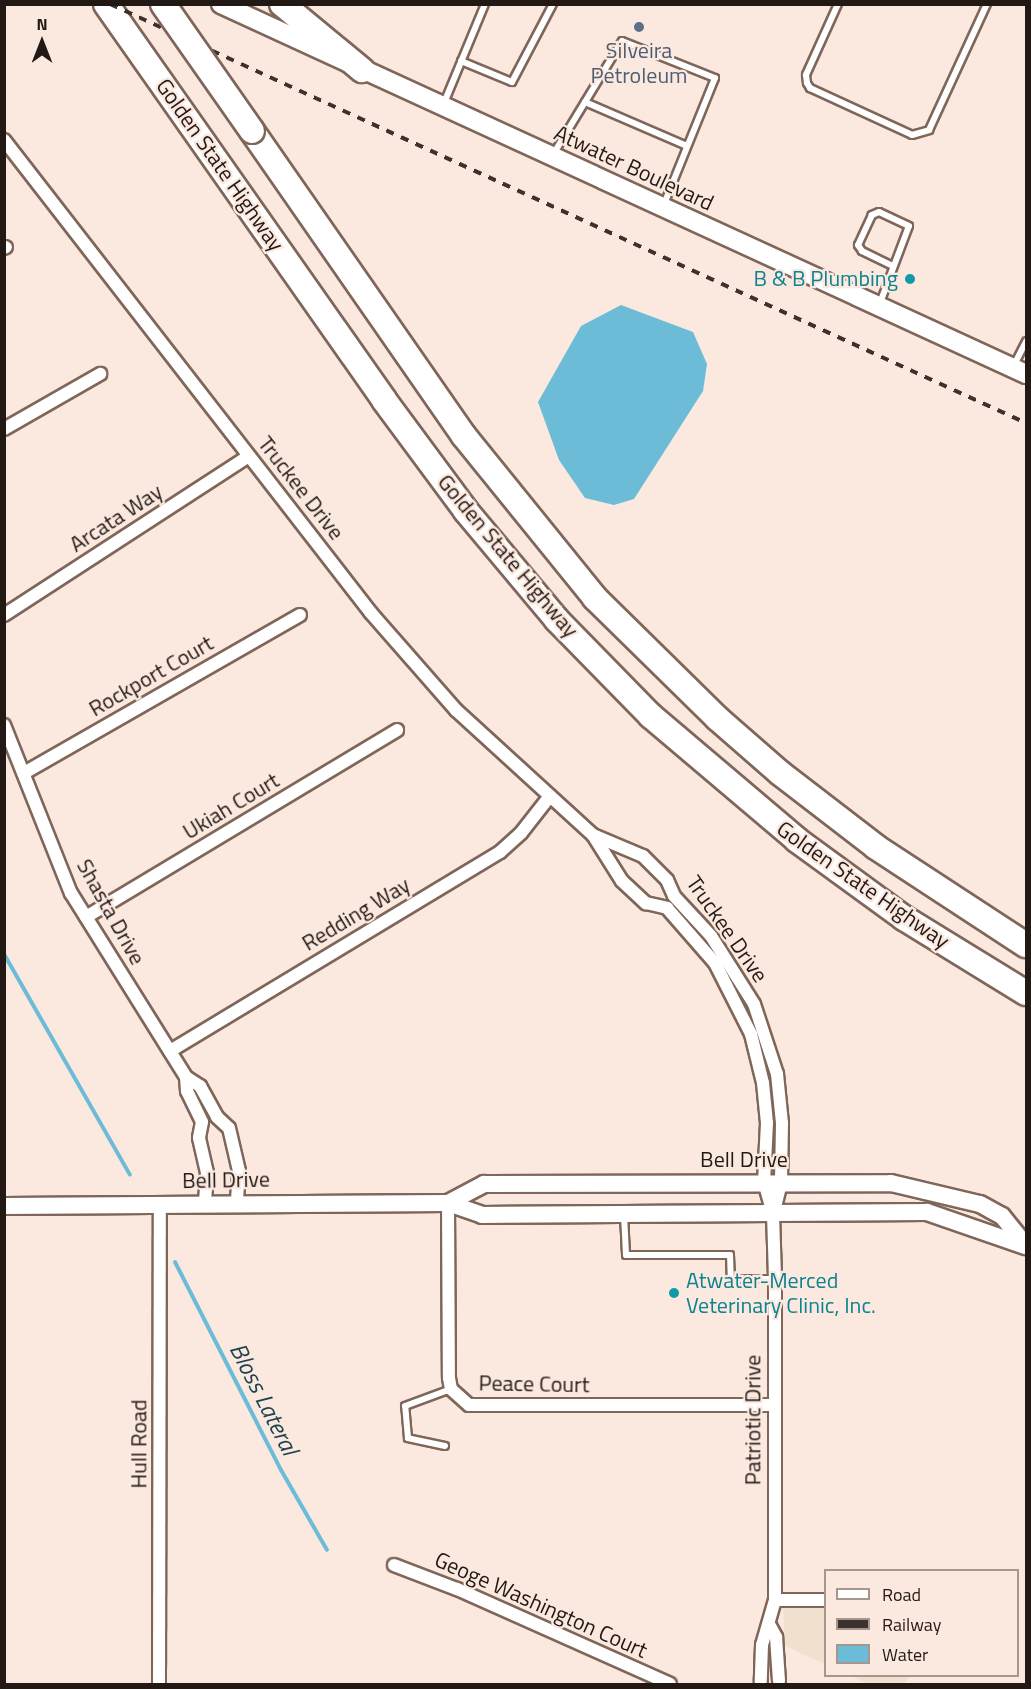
<!DOCTYPE html>
<html>
<head>
<meta charset="utf-8">
<style>
  body { margin:0 }
  #map { position:relative; width:1031px; height:1689px; overflow:hidden; background:#fbe9e0; font-family:"Titillium Web",sans-serif }
  div>[style] { position:absolute }
  .commercial>* { inset:0; background:#f0e1ce }
  .water>* { inset:0; background:#6cbcd7 }
  .stream>* { height:4px; margin:-2px; padding:0 2px; transform-origin:2px; border-radius:2px; background:#6cbcd7 }
  .roads { filter:drop-shadow(2px 0 #7f6659) drop-shadow(-2px 0 #7f6659) drop-shadow(0 2px #7f6659) drop-shadow(0 -2px #7f6659) }
  .service>* { height:6px; margin:-3px; padding:0 3px; transform-origin:3px; border-radius:3px; background:#fff }
  .minor>* { height:12px; margin:-6px; padding:0 6px; transform-origin:6px; border-radius:6px; background:#fff }
  .tertiary>* { height:16px; margin:-8px; padding:0 8px; transform-origin:8px; border-radius:8px; background:#fff }
  .secondary>* { height:18px; margin:-9px; padding:0 9px; transform-origin:9px; border-radius:9px; background:#fff }
  .motorway>* { height:24px; margin:-12px; padding:0 12px; transform-origin:12px; border-radius:12px; background:#fff }
  .rail>* { height:4px; margin-top:-2px; transform-origin:0; background:repeating-linear-gradient(90deg,#3c312c 0 8px,transparent 0 16px) }
  .bridges { filter:drop-shadow(2px 0 #7f6659) drop-shadow(-2px 0 #7f6659) drop-shadow(0 2px #7f6659) drop-shadow(0 -2px #7f6659) }
  .motorway-bridge>* { height:24px; margin:-12px; padding:0 12px; transform-origin:12px; border-radius:12px; background:#fff }
  .dots>* { width:16px; height:16px; translate:-50% -50%; box-sizing:border-box; border:3px solid #fbe9e0; border-radius:50% }
  span { translate:-50% -50%; white-space:nowrap; text-align:center; line-height:1.15; -webkit-text-stroke:4.5px #fbe9e0; paint-order:stroke }
  .service-label { font-size:22px; color:#4e5e75 }
  .street-label { font-size:22px; color:#231914 }
  .culture-label { font-size:22px; color:#0d838f }
  .right { translate:-100% -50%; text-align:right }
  .left { translate:0 -50%; text-align:left }
  .water-label { font-size:24px; color:#1e434f; font-style:italic }
  .frame { position:absolute; inset:0; border:6px solid #231914; pointer-events:none }
  .legend { position:absolute; left:824px; top:1569px; width:195px; height:108px; box-sizing:border-box; background:#fbe9e0; border:2px solid #a5968e; margin:0; padding:8px 10px; list-style:none; font-size:18px; color:#231914 }
  .legend li { display:flex; align-items:center; gap:12px; height:30px }
  .legend b { width:30px; border:2px solid #a5968e }
  .north { position:absolute; left:12px; top:12px; width:60px; height:60px; -webkit-text-stroke:4px #fbe9e0; paint-order:stroke; rotate:0deg; font-size:16px; font-weight:700; line-height:24px; text-align:center; color:#231914 }
  .north::after { content:''; display:block; margin:auto; width:21px; height:27px; background:#231914; clip-path:polygon(50% 0,100% 100%,50% 72%,0 100%) }
</style>
</head>
<body>
<div id="map">
  <div class="commercial">
    <div style="clip-path:polygon(825px 1603px,825px 1664px,785px 1646px,783px 1604px)"></div>
    <div style="clip-path:polygon(850px 1676px,910px 1676px,903px 1684px,869px 1684px)"></div>
  </div>
  <div class="water">
    <div style="clip-path:polygon(621px 305px,693px 332px,707px 364px,703px 391px,634px 499px,614px 505px,585px 498px,559px 460px,538px 402px,581px 326px)"></div>
  </div>
  <div class="stream">
    <div style="left:4px;top:954px;width:254px;rotate:60.3deg"></div>
    <div style="left:175px;top:1262px;width:233px;rotate:63deg"></div>
    <div style="left:281px;top:1470px;width:92px;rotate:60.1deg"></div>
  </div>
  <div class="roads">
    <div class="service">
      <div style="left:838px;top:4px;width:78px;rotate:114.3deg"></div>
      <div style="left:806px;top:75px;width:8px;rotate:83deg"></div>
      <div style="left:807px;top:83px;width:6px;rotate:59deg"></div>
      <div style="left:810px;top:88px;width:112px;rotate:24.7deg"></div>
      <div style="left:912px;top:135px;width:18px;rotate:-16deg"></div>
      <div style="left:929px;top:130px;width:139px;rotate:-65.3deg"></div>
      <div style="left:461px;top:61px;width:55px;rotate:22.4deg"></div>
      <div style="left:512px;top:82px;width:88px;rotate:-62.3deg"></div>
      <div style="left:585px;top:102px;width:111px;rotate:23.3deg"></div>
      <div style="left:444px;top:103px;width:107px;rotate:-67.5deg"></div>
      <div style="left:554px;top:153px;width:131px;rotate:-58.7deg"></div>
      <div style="left:622px;top:41px;width:100px;rotate:21.7deg"></div>
      <div style="left:715px;top:78px;width:136px;rotate:112deg"></div>
      <div style="left:880px;top:303px;width:82px;rotate:-69.4deg"></div>
      <div style="left:909px;top:226px;width:33px;rotate:-155deg"></div>
      <div style="left:879px;top:212px;width:8px;rotate:157deg"></div>
      <div style="left:872px;top:215px;width:33px;rotate:115deg"></div>
      <div style="left:858px;top:245px;width:7px;rotate:56deg"></div>
      <div style="left:862px;top:251px;width:34px;rotate:26deg"></div>
      <div style="left:1013px;top:367px;width:29px;rotate:-63deg"></div>
      <div style="left:624px;top:1215px;width:40px;rotate:87.1deg"></div>
      <div style="left:626px;top:1255px;width:104px"></div>
      <div style="left:730px;top:1255px;width:24px;rotate:88deg"></div>
      <div style="left:731px;top:1279px;width:44px"></div>
      <div style="left:445px;top:1446px;width:38px;rotate:-168deg"></div>
      <div style="left:408px;top:1438px;width:32px;rotate:-95deg"></div>
      <div style="left:405px;top:1406px;width:49px;rotate:-20.3deg"></div>
    </div>
    <div class="minor">
      <div style="left:4px;top:140px;width:599px;rotate:52.19deg"></div>
      <div style="left:371px;top:613px;width:129px;rotate:48.8deg"></div>
      <div style="left:456px;top:710px;width:185px;rotate:42.4deg"></div>
      <div style="left:593px;top:835px;width:54px;rotate:22.8deg"></div>
      <div style="left:643px;top:856px;width:34px;rotate:45deg"></div>
      <div style="left:667px;top:880px;width:17px;rotate:66deg"></div>
      <div style="left:674px;top:896px;width:54px;rotate:47.2deg"></div>
      <div style="left:711px;top:936px;width:80px;rotate:57.7deg"></div>
      <div style="left:754px;top:1004px;width:74px;rotate:71.8deg"></div>
      <div style="left:777px;top:1074px;width:49px;rotate:84.2deg"></div>
      <div style="left:782px;top:1123px;width:60px;rotate:91deg"></div>
      <div style="left:781px;top:1183px;width:32px;rotate:104deg"></div>
      <div style="left:4px;top:248px;width:2px;rotate:-27deg"></div>
      <div style="left:4px;top:429px;width:111px;rotate:-29.8deg"></div>
      <div style="left:4px;top:615px;width:292px;rotate:-33deg"></div>
      <div style="left:4px;top:725px;width:181px;rotate:68.3deg"></div>
      <div style="left:71px;top:893px;width:217px;rotate:58deg"></div>
      <div style="left:186px;top:1077px;width:17px;rotate:33deg"></div>
      <div style="left:200px;top:1086px;width:35px;rotate:61deg"></div>
      <div style="left:217px;top:1117px;width:16px;rotate:43deg"></div>
      <div style="left:229px;top:1128px;width:44px;rotate:76.9deg"></div>
      <div style="left:239px;top:1171px;width:31px;rotate:94deg"></div>
      <div style="left:24px;top:773px;width:318px;rotate:-29.8deg"></div>
      <div style="left:593px;top:835px;width:54px;rotate:57.8deg"></div>
      <div style="left:622px;top:881px;width:33px;rotate:43deg"></div>
      <div style="left:646px;top:903px;width:22px;rotate:13deg"></div>
      <div style="left:667px;top:908px;width:73px;rotate:48.9deg"></div>
      <div style="left:715px;top:963px;width:80px;rotate:63.1deg"></div>
      <div style="left:751px;top:1034px;width:50px;rotate:76.2deg"></div>
      <div style="left:763px;top:1083px;width:40px;rotate:84.3deg"></div>
      <div style="left:767px;top:1123px;width:59px;rotate:92.9deg"></div>
      <div style="left:764px;top:1182px;width:33px;rotate:74deg"></div>
      <div style="left:773px;top:1214px;width:65px;rotate:88.2deg"></div>
      <div style="left:775px;top:1279px;width:321px;rotate:90deg"></div>
      <div style="left:775px;top:1600px;width:47px;rotate:106.1deg"></div>
      <div style="left:762px;top:1645px;width:37px;rotate:92deg"></div>
      <div style="left:86px;top:917px;width:363px;rotate:-31deg"></div>
      <div style="left:170px;top:1051px;width:385px;rotate:-31.1deg"></div>
      <div style="left:500px;top:852px;width:28px;rotate:-42deg"></div>
      <div style="left:521px;top:833px;width:47px;rotate:-51.9deg"></div>
      <div style="left:186px;top:1077px;width:14px;rotate:86deg"></div>
      <div style="left:187px;top:1091px;width:34px;rotate:64deg"></div>
      <div style="left:202px;top:1122px;width:16px;rotate:101deg"></div>
      <div style="left:199px;top:1138px;width:36px;rotate:77deg"></div>
      <div style="left:207px;top:1173px;width:29px;rotate:94deg"></div>
      <div style="left:448px;top:1203px;width:175px;rotate:89.7deg"></div>
      <div style="left:449px;top:1378px;width:11px;rotate:80deg"></div>
      <div style="left:451px;top:1389px;width:24px;rotate:42deg"></div>
      <div style="left:469px;top:1405px;width:305px"></div>
      <div style="left:394px;top:1565px;width:67px;rotate:20.9deg"></div>
      <div style="left:457px;top:1589px;width:233px;rotate:24deg"></div>
      <div style="left:775px;top:1600px;width:51px"></div>
      <div style="left:770px;top:1626px;width:13px;rotate:61deg"></div>
      <div style="left:776px;top:1637px;width:44px;rotate:86.1deg"></div>
      <div style="left:159px;top:1684px;width:481px;rotate:-89.9deg"></div>
    </div>
    <div class="tertiary">
      <div style="left:448px;top:1203px;width:41px;rotate:-27.8deg"></div>
      <div style="left:484px;top:1184px;width:407px;rotate:-0.1deg"></div>
      <div style="left:891px;top:1183px;width:91px;rotate:13.3deg"></div>
      <div style="left:980px;top:1204px;width:25px;rotate:29deg"></div>
      <div style="left:1002px;top:1216px;width:38px;rotate:51deg"></div>
      <div style="left:4px;top:1206px;width:444px;rotate:-0.4deg"></div>
      <div style="left:448px;top:1203px;width:36px;rotate:19deg"></div>
      <div style="left:482px;top:1215px;width:445px;rotate:-0.4deg"></div>
      <div style="left:927px;top:1212px;width:104px;rotate:19.1deg"></div>
    </div>
    <div class="secondary">
      <div style="left:221px;top:4px;width:886px;rotate:24.68deg"></div>
    </div>
    <div class="motorway">
      <div style="left:106px;top:4px;width:484px;rotate:54.9deg"></div>
      <div style="left:384px;top:400px;width:138px;rotate:53.5deg"></div>
      <div style="left:466px;top:511px;width:142px;rotate:50.1deg"></div>
      <div style="left:557px;top:620px;width:134px;rotate:45.6deg"></div>
      <div style="left:651px;top:716px;width:192px;rotate:40.3deg"></div>
      <div style="left:797px;top:840px;width:132px;rotate:36.1deg"></div>
      <div style="left:904px;top:918px;width:143px;rotate:31.6deg"></div>
      <div style="left:282px;top:4px;width:104px;rotate:39.5deg"></div>
      <div style="left:252px;top:131px;width:371px;rotate:55.2deg"></div>
      <div style="left:464px;top:436px;width:208px;rotate:51deg"></div>
      <div style="left:595px;top:598px;width:171px;rotate:44.5deg"></div>
      <div style="left:717px;top:718px;width:84px;rotate:41.1deg"></div>
      <div style="left:780px;top:773px;width:121px;rotate:37.6deg"></div>
      <div style="left:876px;top:847px;width:179px;rotate:33.2deg"></div>
    </div>
  </div>
  <div class="rail">
    <div style="left:110px;top:4px;width:1007px;rotate:24.58deg"></div>
  </div>
  <div class="bridges">
    <div class="motorway-bridge">
      <div style="left:163px;top:4px;width:155px;rotate:55deg"></div>
    </div>
  </div>
  <div class="dots">
    <div style="left:639px;top:27px;background:#5c6f8a"></div>
    <div style="left:910px;top:279px;background:#0f9aa8"></div>
    <div style="left:674px;top:1293px;background:#0f9aa8"></div>
  </div>
  <div class="service-label">
    <span style="left:639px;top:63px">Silveira<br>Petroleum</span>
  </div>
  <div class="street-label">
    <span style="left:220px;top:165px;rotate:55deg">Golden State Highway</span>
    <span style="left:634px;top:168px;rotate:25deg">Atwater Boulevard</span>
    <span style="left:301px;top:488px;rotate:52deg">Truckee Drive</span>
    <span style="left:116px;top:518px;rotate:-33deg">Arcata Way</span>
    <span style="left:508px;top:556px;rotate:50deg">Golden State Highway</span>
    <span style="left:151px;top:676px;rotate:-30deg">Rockport Court</span>
    <span style="left:231px;top:806px;rotate:-31deg">Ukiah Court</span>
    <span style="left:863px;top:885px;rotate:35deg">Golden State Highway</span>
    <span style="left:111px;top:912px;rotate:61deg">Shasta Drive</span>
    <span style="left:356px;top:914px;rotate:-31deg">Redding Way</span>
    <span style="left:727px;top:929px;rotate:55deg">Truckee Drive</span>
    <span style="left:744px;top:1160px">Bell Drive</span>
    <span style="left:226px;top:1180px;rotate:-1deg">Bell Drive</span>
    <span style="left:534px;top:1384px;rotate:1deg">Peace Court</span>
    <span style="left:753px;top:1420px;rotate:-90deg">Patriotic Drive</span>
    <span style="left:139px;top:1444px;rotate:-90deg">Hull Road</span>
    <span style="left:541px;top:1605px;rotate:24deg">Geoge Washington Court</span>
  </div>
  <div class="culture-label">
    <span class="right" style="left:898px;top:279px">B &amp; B Plumbing</span>
    <span class="left" style="left:686px;top:1293px">Atwater-Merced<br>Veterinary Clinic, Inc.</span>
  </div>
  <div class="water-label">
    <span style="left:264px;top:1399px;rotate:63deg">Bloss Lateral</span>
  </div>
  <div class="frame"></div>
  <ul class="legend">
  <li><b style="height:8px;background:#fff"></b>Road</li>
  <li><b style="height:8px;background:#3c312c"></b>Railway</li>
  <li><b style="height:16px;background:#6cbcd7"></b>Water</li>
  </ul>
  <div class="north">N</div>
</div>
</body>
</html>
